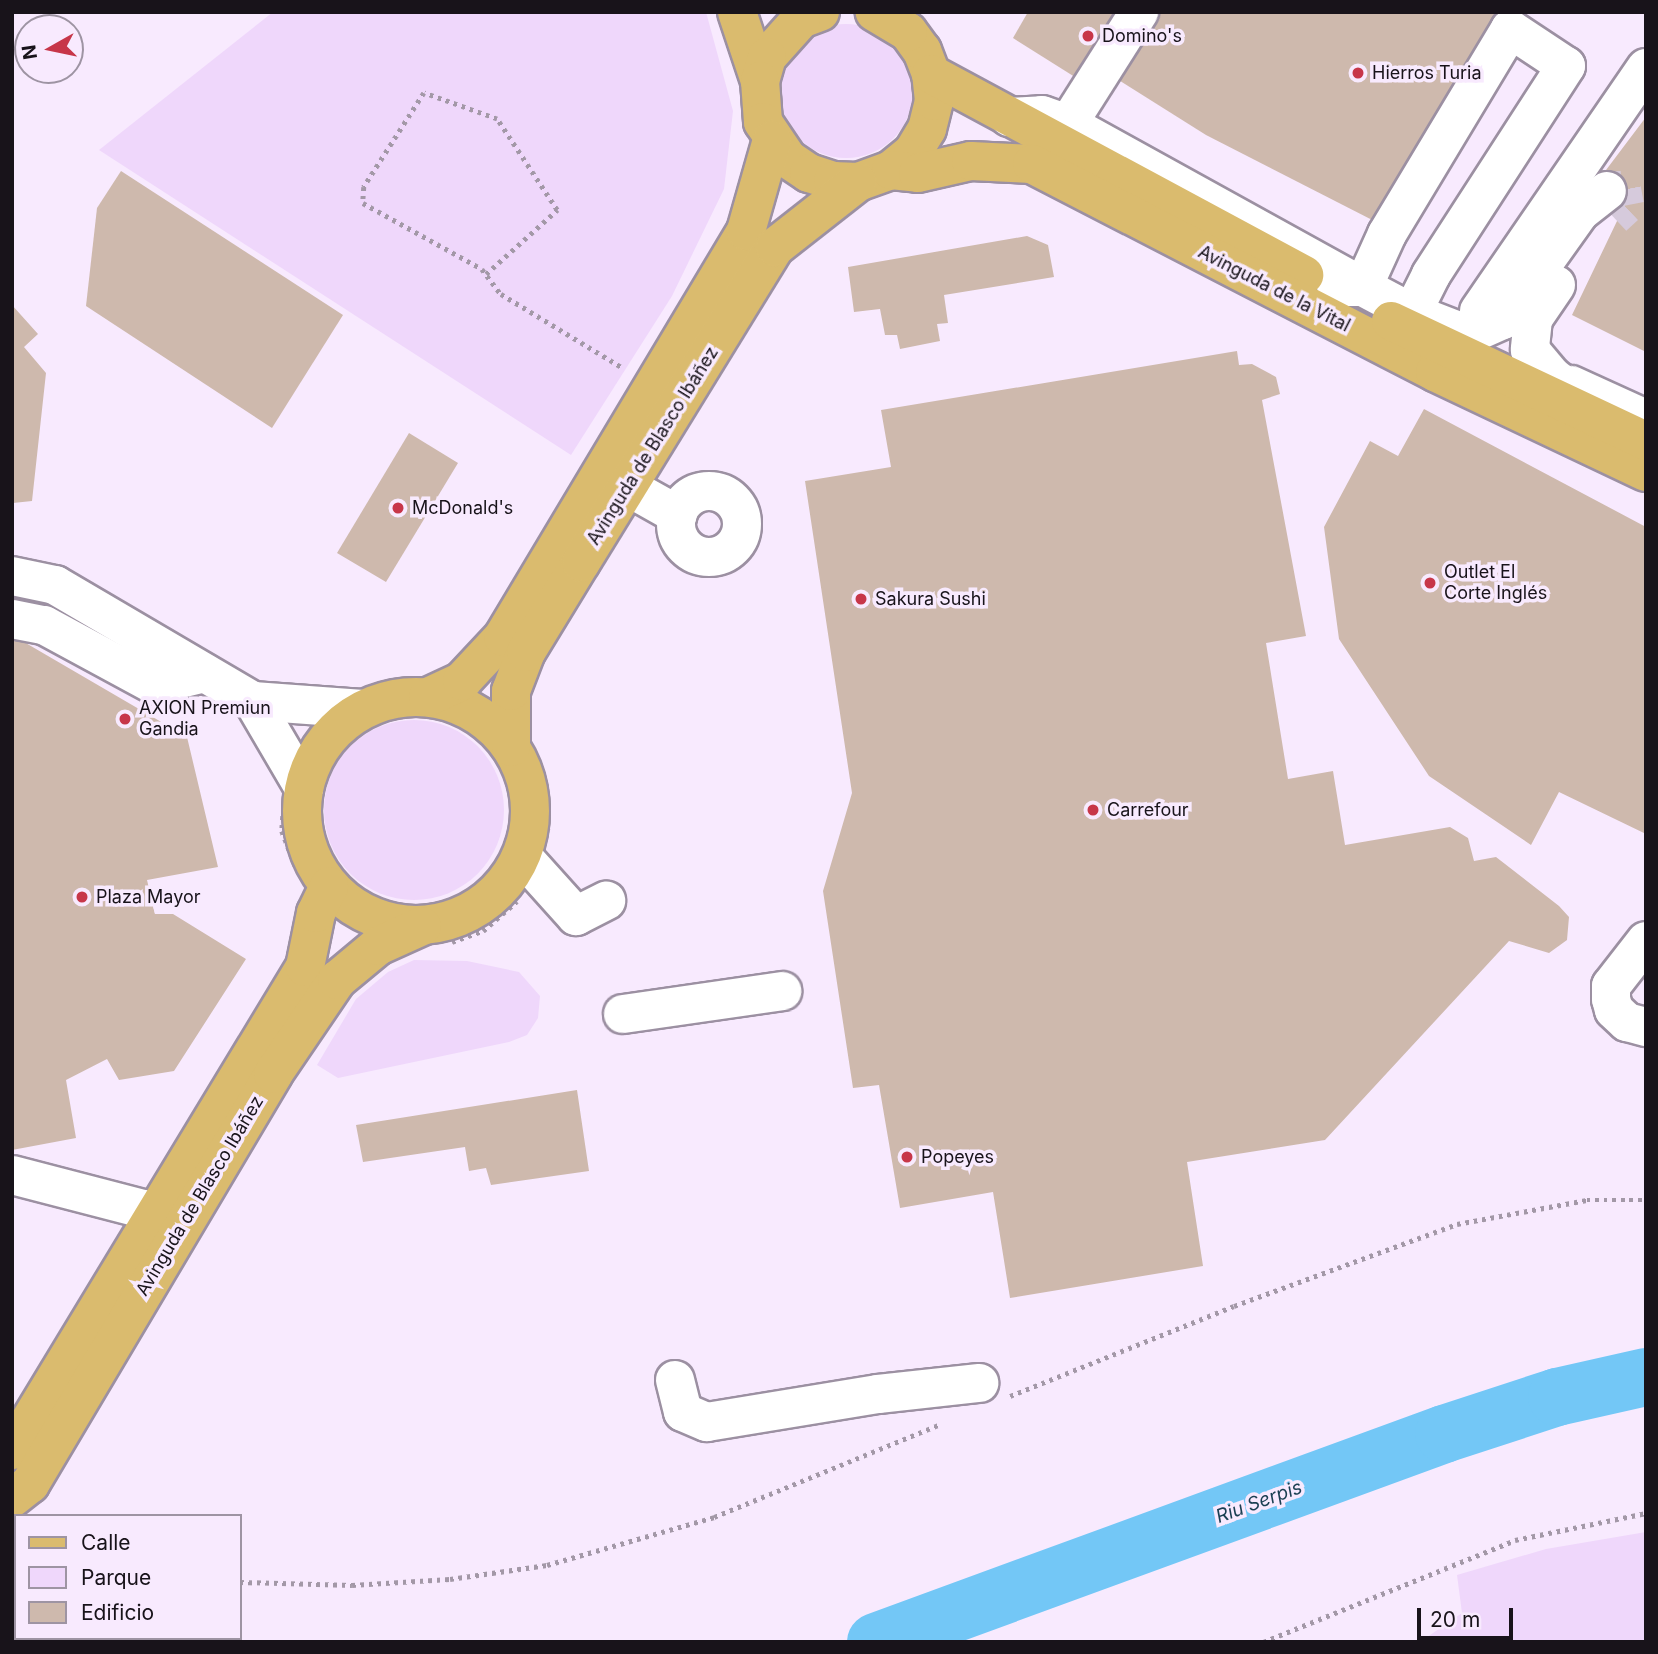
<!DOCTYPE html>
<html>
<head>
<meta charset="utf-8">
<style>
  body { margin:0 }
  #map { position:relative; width:1658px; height:1654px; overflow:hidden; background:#f8eafe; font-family:Inter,sans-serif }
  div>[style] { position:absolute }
  .green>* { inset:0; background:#efd7fb }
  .round { border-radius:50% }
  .river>* { height:58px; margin:-29px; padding:0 29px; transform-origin:29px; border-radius:29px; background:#73c7f6 }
  .building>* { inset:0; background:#ceb9ad }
  .minor-tunnel>* { height:38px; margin-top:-19px; transform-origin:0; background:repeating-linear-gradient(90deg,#d6cadc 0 38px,transparent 0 57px) }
  .path>* { height:4.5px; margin-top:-2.25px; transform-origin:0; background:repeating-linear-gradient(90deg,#a398a7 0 3.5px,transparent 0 8.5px) }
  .roads { filter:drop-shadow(2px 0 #9c90a2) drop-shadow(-2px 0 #9c90a2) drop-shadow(0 2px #9c90a2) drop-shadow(0 -2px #9c90a2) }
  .minor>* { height:38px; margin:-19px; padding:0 19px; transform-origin:19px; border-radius:19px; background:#fff }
  .minor>.ring { margin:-19px; padding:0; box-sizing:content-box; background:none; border:38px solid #fff; border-radius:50% }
  .major>* { height:38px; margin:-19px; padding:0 19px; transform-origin:19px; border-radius:19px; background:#dabb6e }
  .major>.ring { margin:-19px; padding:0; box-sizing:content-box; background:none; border:38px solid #dabb6e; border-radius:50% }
  .path-bridge>* { height:4.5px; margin-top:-2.25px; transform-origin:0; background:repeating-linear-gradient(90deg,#a398a7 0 3.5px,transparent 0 8.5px) }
  .dots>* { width:19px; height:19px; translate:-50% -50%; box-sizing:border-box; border:4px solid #f8eafe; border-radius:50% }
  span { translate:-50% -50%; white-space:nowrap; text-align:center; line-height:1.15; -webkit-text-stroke:7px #f8eafe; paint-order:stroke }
  .poi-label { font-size:18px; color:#18131a }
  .left { translate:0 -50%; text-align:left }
  .street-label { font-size:18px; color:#18131a }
  .water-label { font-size:19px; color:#1a3f52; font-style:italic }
  .frame { position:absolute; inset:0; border:14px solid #18131a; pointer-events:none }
  .legend { position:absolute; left:14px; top:1514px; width:228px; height:126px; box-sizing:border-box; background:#f8eafe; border:2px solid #9e94a3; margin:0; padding:9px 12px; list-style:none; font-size:21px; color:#18131a }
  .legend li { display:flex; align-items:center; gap:14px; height:35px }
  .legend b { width:35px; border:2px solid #9e94a3 }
  .north { position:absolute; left:14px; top:14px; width:70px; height:70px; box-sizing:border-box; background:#f8eafe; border:2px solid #9e94a3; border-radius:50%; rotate:261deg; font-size:19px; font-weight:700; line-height:28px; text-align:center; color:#18131a }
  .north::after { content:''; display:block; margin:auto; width:24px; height:32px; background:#c73649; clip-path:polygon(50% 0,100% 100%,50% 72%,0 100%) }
  .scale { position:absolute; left:1417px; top:1608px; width:96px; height:32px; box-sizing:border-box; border:4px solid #18131a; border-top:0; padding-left:9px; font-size:21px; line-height:24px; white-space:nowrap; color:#18131a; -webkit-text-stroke:5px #f8eafe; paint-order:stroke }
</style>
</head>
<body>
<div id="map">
  <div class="green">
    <div style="clip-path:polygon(273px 12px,706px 12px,733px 111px,724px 189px,672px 296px,571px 455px,99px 150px)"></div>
    <div class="round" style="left:779px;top:24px;width:134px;height:134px"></div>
    <div class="round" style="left:324px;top:720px;width:180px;height:180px"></div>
    <div style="clip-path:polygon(414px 960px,467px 961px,519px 972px,540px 996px,538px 1018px,527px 1035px,509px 1042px,338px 1078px,317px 1065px,356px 999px,388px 972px)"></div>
    <div style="clip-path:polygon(1646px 1532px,1646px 1642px,1420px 1642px,1462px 1613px,1457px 1575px,1546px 1549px)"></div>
  </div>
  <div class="river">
    <div style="left:876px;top:1642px;width:605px;rotate:-20.11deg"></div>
    <div style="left:1444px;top:1434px;width:119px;rotate:-18.1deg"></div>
    <div style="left:1557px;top:1397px;width:91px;rotate:-12.7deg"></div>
  </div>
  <div class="building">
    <div style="clip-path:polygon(1028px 12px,1128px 12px,1086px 84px,1013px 38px)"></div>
    <div style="clip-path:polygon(1156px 12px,1509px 12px,1384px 226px,1206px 135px,1117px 79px)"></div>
    <div style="clip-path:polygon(1646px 117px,1646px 352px,1572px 315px,1629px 196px,1603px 174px)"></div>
    <div style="clip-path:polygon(121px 171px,343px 315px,272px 428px,86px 306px,97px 208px)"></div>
    <div style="clip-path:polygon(1027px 236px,1048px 245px,1054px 277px,944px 295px,948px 323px,937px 324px,940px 341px,900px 349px,897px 335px,885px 335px,880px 309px,854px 312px,848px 267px)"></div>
    <div style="clip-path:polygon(12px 305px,38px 334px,24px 347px,46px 373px,32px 501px,13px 503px)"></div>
    <div style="clip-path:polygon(1237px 351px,1239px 365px,1252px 364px,1276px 377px,1280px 394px,1262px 400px,1306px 636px,1266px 643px,1288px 779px,1333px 771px,1345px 845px,1450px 827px,1468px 838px,1474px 861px,1496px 857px,1559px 906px,1569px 917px,1567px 940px,1549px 953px,1509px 941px,1325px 1140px,1187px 1162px,1203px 1266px,1010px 1298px,993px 1192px,900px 1208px,879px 1085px,853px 1088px,823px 891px,852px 793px,805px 481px,891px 467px,881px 410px)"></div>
    <div style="clip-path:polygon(1424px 409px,1646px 527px,1646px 834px,1559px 792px,1531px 845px,1429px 776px,1339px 639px,1324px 527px,1370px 441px,1398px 456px)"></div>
    <div style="clip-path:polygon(409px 433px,458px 463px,386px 582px,337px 553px)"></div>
    <div style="clip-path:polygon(12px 635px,187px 737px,218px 867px,147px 880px,155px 914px,173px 914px,246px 959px,174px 1071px,119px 1080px,107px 1059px,66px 1080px,76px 1138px,12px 1150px)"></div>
    <div style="clip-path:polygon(577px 1090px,589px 1171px,491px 1185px,486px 1168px,469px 1171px,465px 1147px,363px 1162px,356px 1125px)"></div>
  </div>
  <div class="minor-tunnel">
    <div style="left:1607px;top:191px;width:15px;rotate:-4deg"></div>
    <div style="left:1622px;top:190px;width:16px;rotate:79deg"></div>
    <div style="left:1625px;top:206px;width:16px;rotate:137deg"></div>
  </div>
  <div class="path">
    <div style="left:486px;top:274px;width:96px;rotate:-42deg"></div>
    <div style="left:557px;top:210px;width:109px;rotate:-123.4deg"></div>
    <div style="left:497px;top:119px;width:77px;rotate:-160.4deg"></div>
    <div style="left:424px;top:93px;width:112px;rotate:122.6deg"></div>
    <div style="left:364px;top:187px;width:16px;rotate:94deg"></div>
    <div style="left:363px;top:203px;width:136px;rotate:29deg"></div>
    <div style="left:482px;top:269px;width:31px;rotate:53deg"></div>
    <div style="left:501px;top:294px;width:143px;rotate:31.2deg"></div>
    <div style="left:537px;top:771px;width:60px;rotate:79.4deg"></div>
    <div style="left:283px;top:816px;width:15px;rotate:94deg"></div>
    <div style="left:282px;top:831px;width:42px;rotate:69deg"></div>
    <div style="left:452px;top:942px;width:33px;rotate:-20deg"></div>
    <div style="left:483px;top:931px;width:45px;rotate:-41.4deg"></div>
    <div style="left:1010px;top:1396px;width:241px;rotate:-21.9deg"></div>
    <div style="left:1234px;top:1306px;width:238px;rotate:-20.2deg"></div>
    <div style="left:1457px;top:1224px;width:132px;rotate:-10.5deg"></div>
    <div style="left:1587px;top:1200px;width:59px"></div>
    <div style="left:12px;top:1539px;width:4px;rotate:14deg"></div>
    <div style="left:240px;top:1582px;width:112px;rotate:1.5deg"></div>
    <div style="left:352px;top:1585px;width:98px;rotate:-3.5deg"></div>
    <div style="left:450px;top:1579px;width:98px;rotate:-8.2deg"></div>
    <div style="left:547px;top:1565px;width:174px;rotate:-16deg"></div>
    <div style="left:714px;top:1517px;width:245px;rotate:-22.3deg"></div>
    <div style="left:1263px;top:1642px;width:272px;rotate:-22deg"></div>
    <div style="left:1515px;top:1540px;width:134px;rotate:-11.6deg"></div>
  </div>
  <div class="roads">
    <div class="minor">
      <div style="left:1009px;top:117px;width:33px;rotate:-3deg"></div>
      <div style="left:1042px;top:115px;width:28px;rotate:19deg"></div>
      <div style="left:1068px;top:124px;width:337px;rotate:28.9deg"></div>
      <div style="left:1363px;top:287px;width:58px;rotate:-65.6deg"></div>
      <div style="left:1387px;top:234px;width:239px;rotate:-59deg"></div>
      <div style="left:1510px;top:29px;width:67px;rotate:33.5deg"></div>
      <div style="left:1566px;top:66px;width:249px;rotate:122.9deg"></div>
      <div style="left:1431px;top:275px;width:42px;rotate:116.6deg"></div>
      <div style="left:1412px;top:313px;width:35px;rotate:53deg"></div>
      <div style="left:1068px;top:124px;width:133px;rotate:-57.6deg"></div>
      <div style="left:1556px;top:285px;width:41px;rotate:124.1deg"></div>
      <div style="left:1533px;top:319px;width:31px;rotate:96deg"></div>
      <div style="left:1530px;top:350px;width:35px;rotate:50deg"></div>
      <div style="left:1553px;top:377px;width:48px;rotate:37.3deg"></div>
      <div style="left:1336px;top:287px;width:27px"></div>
      <div style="left:1363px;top:287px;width:55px;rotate:28deg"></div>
      <div style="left:1412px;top:313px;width:61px;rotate:21.1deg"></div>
      <div style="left:1469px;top:335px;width:37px;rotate:-24deg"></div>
      <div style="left:1503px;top:320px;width:133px;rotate:-54.5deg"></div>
      <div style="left:1580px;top:212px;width:34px;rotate:-38deg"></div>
      <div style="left:1479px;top:311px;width:295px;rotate:-55.5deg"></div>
      <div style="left:1571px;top:385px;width:82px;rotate:24.4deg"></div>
      <div style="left:628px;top:487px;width:57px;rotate:29.2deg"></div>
      <div class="ring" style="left:676px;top:491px;width:28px;height:28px"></div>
      <div style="left:12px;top:576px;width:44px;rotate:11.8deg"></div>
      <div style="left:55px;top:585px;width:229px;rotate:30.4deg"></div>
      <div style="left:253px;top:701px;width:110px;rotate:4.2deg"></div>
      <div style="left:12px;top:619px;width:33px;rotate:11deg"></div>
      <div style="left:44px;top:625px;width:126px;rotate:28.4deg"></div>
      <div style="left:155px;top:685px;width:51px;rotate:-13.5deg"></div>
      <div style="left:253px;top:701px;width:101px;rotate:59.6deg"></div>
      <div style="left:522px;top:856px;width:81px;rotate:48deg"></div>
      <div style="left:576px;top:916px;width:34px;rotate:-27deg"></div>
      <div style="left:1646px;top:941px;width:57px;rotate:127.9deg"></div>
      <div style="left:1611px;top:986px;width:13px;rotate:90deg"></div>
      <div style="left:1611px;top:999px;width:11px;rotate:75deg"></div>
      <div style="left:1614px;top:1010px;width:18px;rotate:43deg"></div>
      <div style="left:1627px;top:1022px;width:20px;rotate:15deg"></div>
      <div style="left:623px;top:1014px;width:161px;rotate:-8.2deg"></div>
      <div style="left:12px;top:1175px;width:135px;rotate:14.5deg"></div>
      <div style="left:143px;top:1209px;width:15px;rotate:32deg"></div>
      <div style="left:675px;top:1380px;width:33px;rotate:76deg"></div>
      <div style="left:683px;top:1412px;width:26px;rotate:23deg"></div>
      <div style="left:707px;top:1422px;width:173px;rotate:-9.3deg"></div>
      <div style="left:878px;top:1394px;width:102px;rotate:-6.2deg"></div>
    </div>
    <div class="major">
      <div style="left:737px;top:12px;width:73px;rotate:71.6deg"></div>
      <div style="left:820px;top:12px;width:20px;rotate:160deg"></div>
      <div style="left:801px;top:19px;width:51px;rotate:131.8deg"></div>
      <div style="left:767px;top:57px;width:25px;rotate:106deg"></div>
      <div style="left:760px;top:81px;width:41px;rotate:85.8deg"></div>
      <div style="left:763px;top:122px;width:45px;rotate:56deg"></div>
      <div style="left:788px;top:159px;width:25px;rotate:34deg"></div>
      <div style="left:809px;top:173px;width:25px;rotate:18deg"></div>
      <div style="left:833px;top:181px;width:25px;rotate:2deg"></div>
      <div style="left:858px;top:182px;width:35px;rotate:-20deg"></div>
      <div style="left:891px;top:170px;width:28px;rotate:-39deg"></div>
      <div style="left:913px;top:152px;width:27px;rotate:-59deg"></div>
      <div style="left:927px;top:129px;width:29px;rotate:-76deg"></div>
      <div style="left:934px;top:101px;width:27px;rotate:-96deg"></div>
      <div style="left:931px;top:74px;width:25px;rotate:-111deg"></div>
      <div style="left:922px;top:51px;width:24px;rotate:-126deg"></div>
      <div style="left:908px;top:32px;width:39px;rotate:-149deg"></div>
      <div style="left:931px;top:74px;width:424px;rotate:28.3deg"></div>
      <div style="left:891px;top:170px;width:27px;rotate:6deg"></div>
      <div style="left:918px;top:173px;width:54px;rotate:-12.8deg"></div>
      <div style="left:971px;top:161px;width:61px;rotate:2.8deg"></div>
      <div style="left:1032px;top:164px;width:454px;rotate:27.3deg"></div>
      <div style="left:1435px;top:372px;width:233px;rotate:25.4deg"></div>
      <div style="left:1391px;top:321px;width:282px;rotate:25.2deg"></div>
      <div class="ring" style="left:302px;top:697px;width:190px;height:190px"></div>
      <div style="left:428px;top:697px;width:38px;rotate:-25deg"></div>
      <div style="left:462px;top:681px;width:60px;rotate:-47deg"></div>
      <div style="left:503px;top:637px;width:473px;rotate:-59.1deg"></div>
      <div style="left:746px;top:231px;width:95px;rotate:-74.1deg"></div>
      <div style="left:511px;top:747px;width:56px;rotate:-90deg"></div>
      <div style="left:511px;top:691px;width:42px;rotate:-69deg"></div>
      <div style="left:526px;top:652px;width:105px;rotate:-58.6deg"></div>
      <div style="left:581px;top:562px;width:370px;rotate:-58.4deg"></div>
      <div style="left:775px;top:247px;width:105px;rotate:-38.1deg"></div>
      <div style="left:12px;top:1450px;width:565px;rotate:-58.76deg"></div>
      <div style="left:305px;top:967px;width:55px;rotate:-78.5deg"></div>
      <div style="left:316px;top:913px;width:30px;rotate:-64deg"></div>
      <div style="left:12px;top:1498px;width:23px;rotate:-38deg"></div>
      <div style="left:30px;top:1484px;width:477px;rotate:-59.3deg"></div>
      <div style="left:273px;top:1074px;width:114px;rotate:-55.8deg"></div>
      <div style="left:337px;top:980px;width:53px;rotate:-39.7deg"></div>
      <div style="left:378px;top:946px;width:48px;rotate:-24.4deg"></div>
    </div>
  </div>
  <div class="path-bridge">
    <div style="left:12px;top:1542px;width:7px;rotate:-56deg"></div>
  </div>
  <div class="dots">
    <div style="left:1088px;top:36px;background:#c73649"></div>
    <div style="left:1358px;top:73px;background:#c73649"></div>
    <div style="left:398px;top:508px;background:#c73649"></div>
    <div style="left:1430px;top:583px;background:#c73649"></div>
    <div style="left:861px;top:599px;background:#c73649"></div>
    <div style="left:125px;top:719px;background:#c73649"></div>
    <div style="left:1093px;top:810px;background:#c73649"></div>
    <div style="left:82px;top:897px;background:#c73649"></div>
    <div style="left:907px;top:1157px;background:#c73649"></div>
  </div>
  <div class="poi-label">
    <span class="left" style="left:1102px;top:36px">Domino's</span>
    <span class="left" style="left:1372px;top:73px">Hierros Turia</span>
    <span class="left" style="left:412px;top:508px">McDonald's</span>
    <span class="left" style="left:1444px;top:583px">Outlet El<br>Corte Inglés</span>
    <span class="left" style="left:875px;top:599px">Sakura Sushi</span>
    <span class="left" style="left:139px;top:719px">AXION Premiun<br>Gandia</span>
    <span class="left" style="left:1107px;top:810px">Carrefour</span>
    <span class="left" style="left:96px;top:897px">Plaza Mayor</span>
    <span class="left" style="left:921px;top:1157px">Popeyes</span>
  </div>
  <div class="street-label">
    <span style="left:1274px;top:289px;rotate:27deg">Avinguda de la Vital</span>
    <span style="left:653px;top:446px;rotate:-58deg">Avinguda de Blasco Ibáñez</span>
    <span style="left:200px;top:1196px;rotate:-59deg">Avinguda de Blasco Ibáñez</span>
  </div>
  <div class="water-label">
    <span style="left:1259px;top:1502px;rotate:-20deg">Riu Serpis</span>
  </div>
  <div class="frame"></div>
  <ul class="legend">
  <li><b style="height:9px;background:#dabb6e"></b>Calle</li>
  <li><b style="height:19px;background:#efd7fb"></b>Parque</li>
  <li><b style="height:19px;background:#ceb9ad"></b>Edificio</li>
  </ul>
  <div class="north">N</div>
  <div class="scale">20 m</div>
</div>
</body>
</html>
